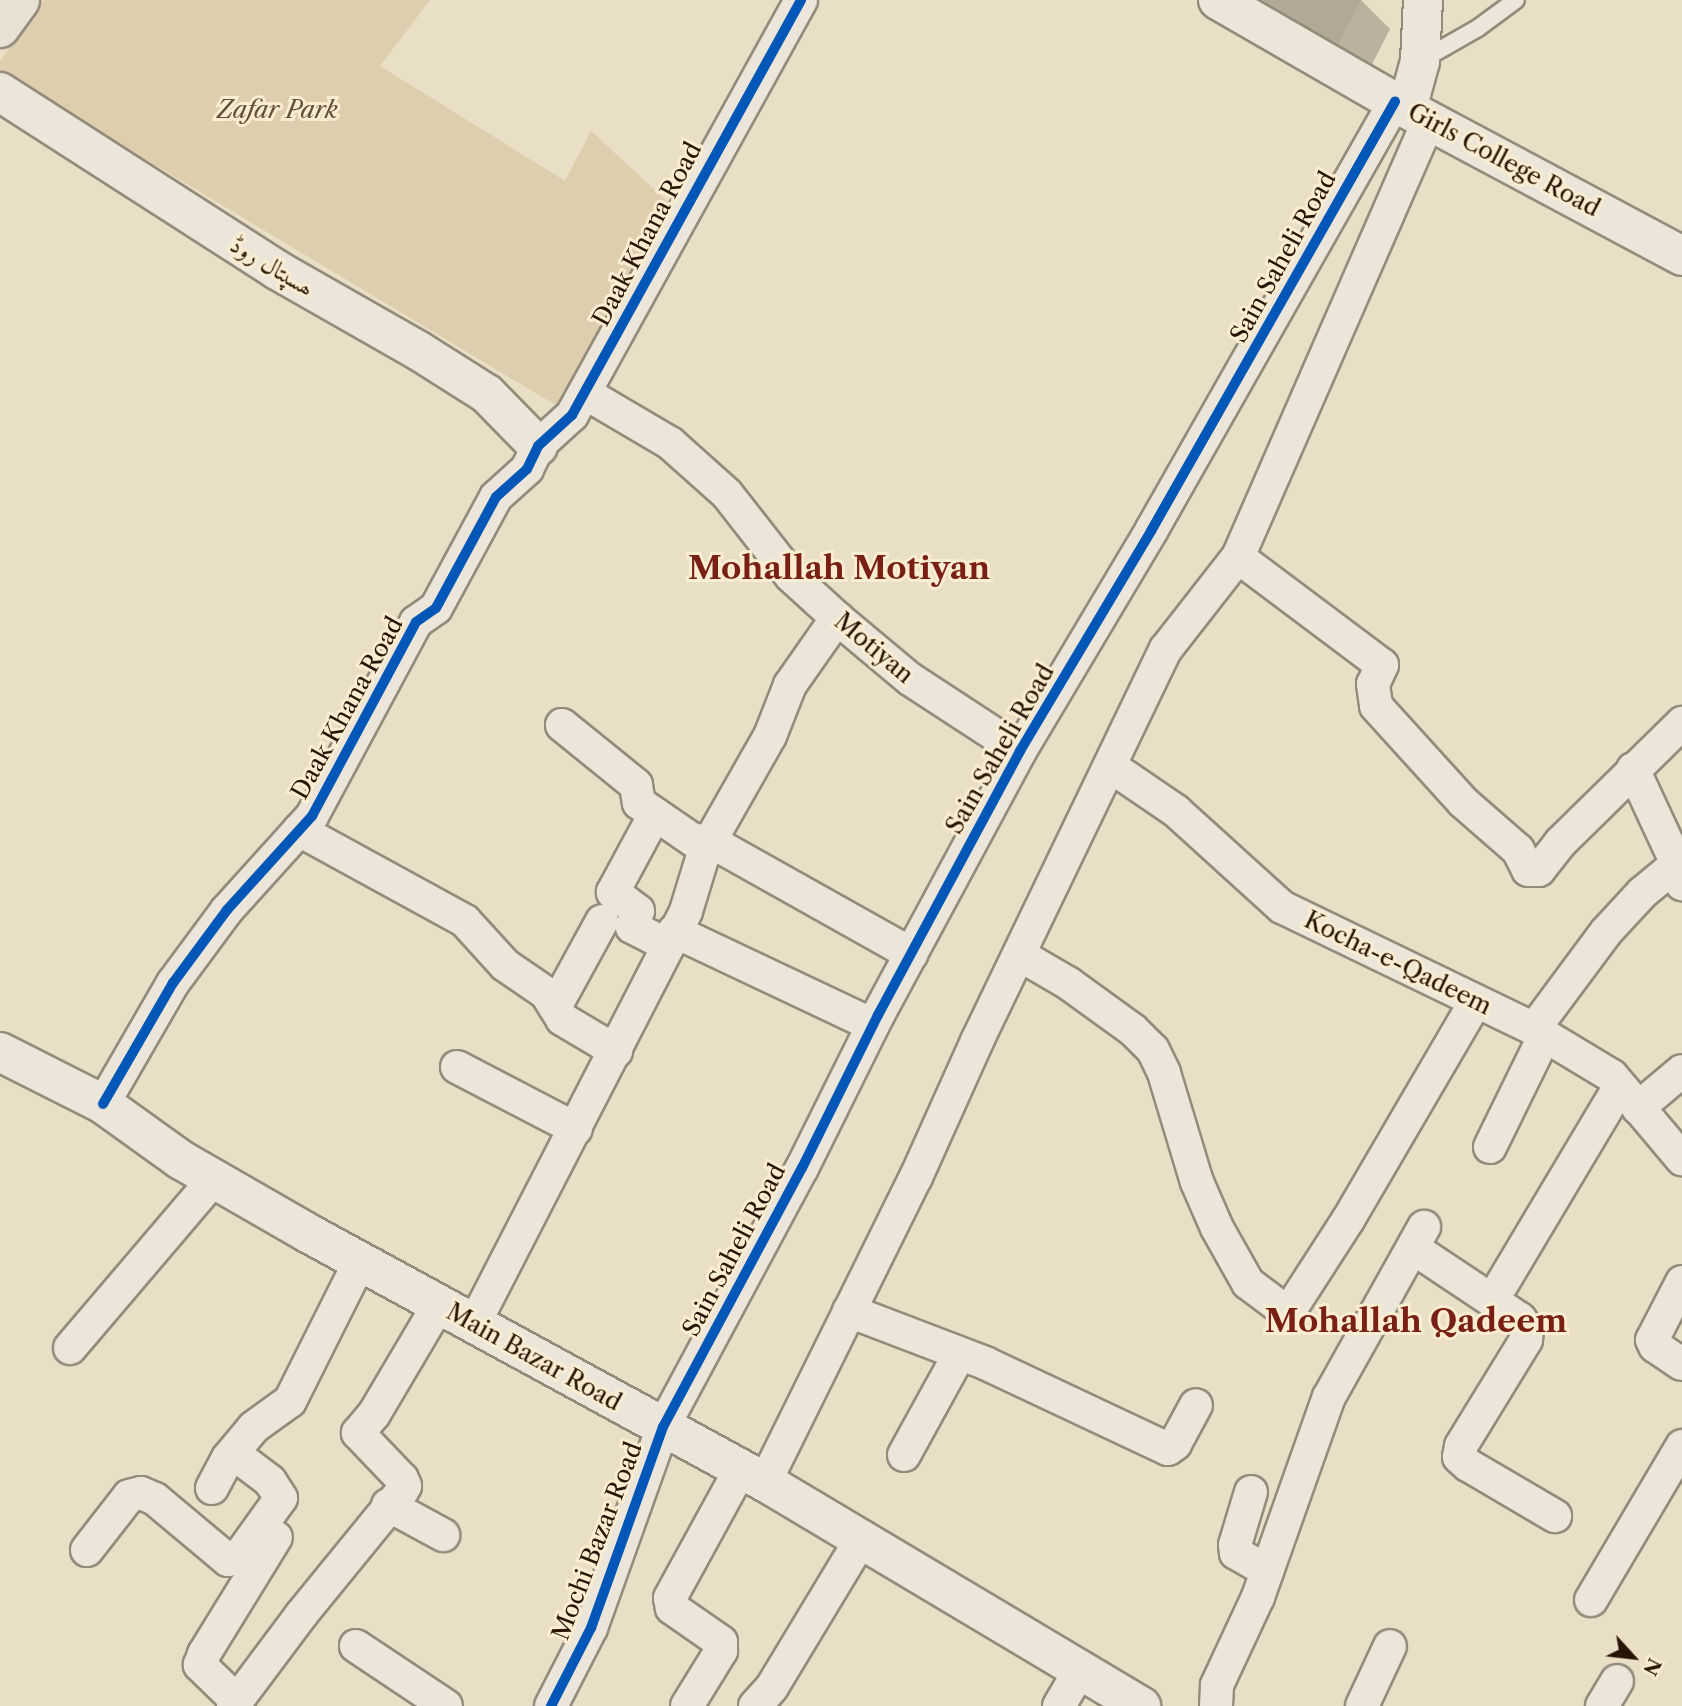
<!DOCTYPE html>
<html>
<head>
<meta charset="utf-8">
<style>
  body { margin:0 }
  #map { position:relative; width:1682px; height:1706px; overflow:hidden; background:#e9dec6; font-family:"Libre Caslon Text",Amiri,serif }
  div>[style] { position:absolute }
  .green>* { inset:0; background:#ddcead }
  .shadow>* { inset:0; background:#0003 }
  .building>* { inset:0; background:#b1a898 }
  .roads { filter:drop-shadow(2px 0 #948b7b) drop-shadow(-2px 0 #948b7b) drop-shadow(0 2px #948b7b) drop-shadow(0 -2px #948b7b) }
  .lane>* { height:16px; margin:-8px; padding:0 8px; transform-origin:8px; border-radius:8px; background:#ece6da }
  .street>* { height:32px; margin:-16px; padding:0 16px; transform-origin:16px; border-radius:16px; background:#ece6da }
  .secondary>* { height:38px; margin:-19px; padding:0 19px; transform-origin:19px; border-radius:19px; background:#ece6da }
  .highway>* { height:38px; margin:-19px; padding:0 19px; transform-origin:19px; border-radius:19px; background:#e9e2d4 }
  .cycleway>* { height:10px; margin:-5px; padding:0 5px; transform-origin:5px; border-radius:5px; background:#0057b8 }
  span { translate:-50% -50%; white-space:nowrap; text-align:center; line-height:1.15; -webkit-text-stroke:6px #faedd1; paint-order:stroke }
  .park-label { font-size:24px; color:#645038; font-style:italic }
  .street-label { font-size:24px; color:#281403 }
  .district-label { font-size:32px; color:#7a1f14; font-weight:700 }
  .north { position:absolute; left:1598px; top:1622px; width:70px; height:70px; -webkit-text-stroke:5px #faedd1; paint-order:stroke; rotate:117deg; font-size:19px; font-weight:700; line-height:28px; text-align:center; color:#281403 }
  .north::after { content:''; display:block; margin:auto; width:24px; height:32px; background:#281403; clip-path:polygon(50% 0,100% 100%,50% 72%,0 100%) }
</style>
</head>
<body>
<div id="map">
  <div class="green">
    <div style="clip-path:polygon(44px 0,430px 0,380px 66px,565px 181px,591px 131px,681px 214px,569px 413px,0 72px,0 61px)"></div>
  </div>
  <div class="shadow">
    <div style="clip-path:polygon(1255px 0,1361px 0,1390px 29px,1368px 72px)"></div>
  </div>
  <div class="building">
    <div style="clip-path:polygon(1262px 0,1361px 0,1338px 44px)"></div>
  </div>
  <div class="roads">
    <div class="lane">
      <div style="left:1422px;top:60px;width:64px;rotate:-29.7deg"></div>
      <div style="left:1478px;top:28px;width:47px;rotate:-36.4deg"></div>
    </div>
    <div class="street">
      <div style="left:585px;top:393px;width:99px;rotate:30.5deg"></div>
      <div style="left:670px;top:443px;width:76px;rotate:41.8deg"></div>
      <div style="left:727px;top:494px;width:104px;rotate:52deg"></div>
      <div style="left:791px;top:576px;width:62px;rotate:42.4deg"></div>
      <div style="left:837px;top:618px;width:95px;rotate:39.9deg"></div>
      <div style="left:910px;top:679px;width:131px;rotate:33.2deg"></div>
      <div style="left:1238px;top:557px;width:180px;rotate:36.9deg"></div>
      <div style="left:1382px;top:665px;width:21px;rotate:115deg"></div>
      <div style="left:1373px;top:684px;width:22px;rotate:82deg"></div>
      <div style="left:1376px;top:706px;width:130px;rotate:47.8deg"></div>
      <div style="left:1463px;top:802px;width:73px;rotate:41.1deg"></div>
      <div style="left:1518px;top:850px;width:22px;rotate:63deg"></div>
      <div style="left:1528px;top:870px;width:11px"></div>
      <div style="left:1539px;top:870px;width:36px;rotate:-52deg"></div>
      <div style="left:1561px;top:842px;width:170px;rotate:-44.5deg"></div>
      <div style="left:562px;top:725px;width:95px;rotate:39deg"></div>
      <div style="left:636px;top:785px;width:18px;rotate:81deg"></div>
      <div style="left:639px;top:803px;width:65px;rotate:34.4deg"></div>
      <div style="left:693px;top:840px;width:17px;rotate:3deg"></div>
      <div style="left:710px;top:841px;width:231px;rotate:29.3deg"></div>
      <div style="left:1110px;top:766px;width:80px;rotate:34.3deg"></div>
      <div style="left:1176px;top:811px;width:143px;rotate:42.2deg"></div>
      <div style="left:1282px;top:907px;width:280px;rotate:25.8deg"></div>
      <div style="left:1534px;top:1029px;width:91px;rotate:31.1deg"></div>
      <div style="left:1612px;top:1076px;width:109px;rotate:49.9deg"></div>
      <div style="left:1633px;top:769px;width:105px;rotate:65.1deg"></div>
      <div style="left:1677px;top:864px;width:21px;rotate:76deg"></div>
      <div style="left:655px;top:814px;width:89px;rotate:118.3deg"></div>
      <div style="left:613px;top:892px;width:31px;rotate:37deg"></div>
      <div style="left:638px;top:911px;width:17px;rotate:111deg"></div>
      <div style="left:632px;top:927px;width:39px;rotate:27deg"></div>
      <div style="left:299px;top:830px;width:189px;rotate:28.7deg"></div>
      <div style="left:465px;top:921px;width:59px;rotate:47.7deg"></div>
      <div style="left:505px;top:965px;width:50px;rotate:34.3deg"></div>
      <div style="left:546px;top:993px;width:31px;rotate:58deg"></div>
      <div style="left:562px;top:1019px;width:63px;rotate:30.7deg"></div>
      <div style="left:674px;top:931px;width:220px;rotate:25.3deg"></div>
      <div style="left:1020px;top:955px;width:56px;rotate:30.3deg"></div>
      <div style="left:1068px;top:983px;width:80px;rotate:35.9deg"></div>
      <div style="left:1133px;top:1030px;width:28px;rotate:45deg"></div>
      <div style="left:1153px;top:1050px;width:25px;rotate:64deg"></div>
      <div style="left:1164px;top:1073px;width:114px;rotate:73.2deg"></div>
      <div style="left:1197px;top:1182px;width:50px;rotate:66.5deg"></div>
      <div style="left:1217px;top:1228px;width:63px;rotate:60.6deg"></div>
      <div style="left:1248px;top:1283px;width:50px;rotate:36.9deg"></div>
      <div style="left:1288px;top:1313px;width:111px;rotate:-57.2deg"></div>
      <div style="left:1348px;top:1220px;width:251px;rotate:-59.7deg"></div>
      <div style="left:555px;top:1007px;width:98px;rotate:-61.3deg"></div>
      <div style="left:1534px;top:1029px;width:121px;rotate:-53.4deg"></div>
      <div style="left:1606px;top:932px;width:53px;rotate:-47.3deg"></div>
      <div style="left:1642px;top:893px;width:45px;rotate:-39.6deg"></div>
      <div style="left:457px;top:1067px;width:134px;rotate:27.5deg"></div>
      <div style="left:103px;top:1104px;width:140px;rotate:-60deg"></div>
      <div style="left:173px;top:983px;width:91px;rotate:-53.5deg"></div>
      <div style="left:227px;top:910px;width:127px;rotate:-47.9deg"></div>
      <div style="left:312px;top:816px;width:220px;rotate:-61.8deg"></div>
      <div style="left:416px;top:622px;width:24px;rotate:-35deg"></div>
      <div style="left:436px;top:608px;width:126px;rotate:-61.6deg"></div>
      <div style="left:496px;top:497px;width:42px;rotate:-42.1deg"></div>
      <div style="left:527px;top:469px;width:25px;rotate:-64deg"></div>
      <div style="left:538px;top:446px;width:46px;rotate:-42.4deg"></div>
      <div style="left:572px;top:415px;width:474px;rotate:-61.1deg"></div>
      <div style="left:1638px;top:1108px;width:57px;rotate:-40.1deg"></div>
      <div style="left:1490px;top:1147px;width:123px;rotate:-63.9deg"></div>
      <div style="left:1413px;top:1248px;width:128px;rotate:33.6deg"></div>
      <div style="left:1520px;top:1319px;width:12px;rotate:55deg"></div>
      <div style="left:1527px;top:1329px;width:11px;rotate:95deg"></div>
      <div style="left:1526px;top:1340px;width:124px;rotate:121.5deg"></div>
      <div style="left:1461px;top:1446px;width:11px;rotate:100deg"></div>
      <div style="left:1459px;top:1457px;width:12px;rotate:42deg"></div>
      <div style="left:1468px;top:1465px;width:101px;rotate:30.4deg"></div>
      <div style="left:1682px;top:1282px;width:65px;rotate:117.3deg"></div>
      <div style="left:1652px;top:1340px;width:7px;rotate:63deg"></div>
      <div style="left:1655px;top:1346px;width:32px;rotate:34deg"></div>
      <div style="left:1502px;top:1284px;width:230px;rotate:-59.2deg"></div>
      <div style="left:849px;top:1311px;width:146px;rotate:20.9deg"></div>
      <div style="left:985px;top:1363px;width:202px;rotate:25.2deg"></div>
      <div style="left:1168px;top:1449px;width:9px;rotate:-36deg"></div>
      <div style="left:1175px;top:1444px;width:44px;rotate:-61.7deg"></div>
      <div style="left:474px;top:1324px;width:464px;rotate:-62.8deg"></div>
      <div style="left:686px;top:911px;width:62px;rotate:-73deg"></div>
      <div style="left:704px;top:852px;width:133px;rotate:-60.4deg"></div>
      <div style="left:770px;top:736px;width:55px;rotate:-68.6deg"></div>
      <div style="left:790px;top:685px;width:82px;rotate:-55deg"></div>
      <div style="left:70px;top:1348px;width:222px;rotate:-49.6deg"></div>
      <div style="left:904px;top:1455px;width:114px;rotate:-61.2deg"></div>
      <div style="left:765px;top:1482px;width:340px;rotate:-63.7deg"></div>
      <div style="left:916px;top:1177px;width:151px;rotate:-65.8deg"></div>
      <div style="left:978px;top:1039px;width:433px;rotate:-64.3deg"></div>
      <div style="left:1166px;top:649px;width:117px;rotate:-52deg"></div>
      <div style="left:1238px;top:557px;width:477px;rotate:-66.4deg"></div>
      <div style="left:212px;top:1488px;width:34px;rotate:-62deg"></div>
      <div style="left:228px;top:1458px;width:40px;rotate:-50deg"></div>
      <div style="left:254px;top:1427px;width:44px;rotate:-35.8deg"></div>
      <div style="left:290px;top:1401px;width:157px;rotate:-63.4deg"></div>
      <div style="left:1251px;top:1492px;width:55px;rotate:106.8deg"></div>
      <div style="left:1235px;top:1545px;width:8px;rotate:83deg"></div>
      <div style="left:1236px;top:1553px;width:36px;rotate:30deg"></div>
      <div style="left:388px;top:1505px;width:63px;rotate:28.6deg"></div>
      <div style="left:87px;top:1550px;width:68px;rotate:-52.1deg"></div>
      <div style="left:129px;top:1496px;width:12px;rotate:-14deg"></div>
      <div style="left:141px;top:1493px;width:15px;rotate:23deg"></div>
      <div style="left:155px;top:1499px;width:95px;rotate:39.9deg"></div>
      <div style="left:228px;top:1560px;width:13px;rotate:-23deg"></div>
      <div style="left:240px;top:1555px;width:70px;rotate:-54.3deg"></div>
      <div style="left:281px;top:1498px;width:20px;rotate:-123deg"></div>
      <div style="left:270px;top:1481px;width:46px;rotate:-142.9deg"></div>
      <div style="left:1591px;top:1600px;width:179px;rotate:-59.4deg"></div>
      <div style="left:356px;top:1646px;width:108px;rotate:33.7deg"></div>
      <div style="left:237px;top:1701px;width:52px;rotate:-135.8deg"></div>
      <div style="left:200px;top:1665px;width:12px;rotate:-70deg"></div>
      <div style="left:204px;top:1654px;width:137px;rotate:-58.4deg"></div>
      <div style="left:233px;top:1706px;width:114px;rotate:-53.2deg"></div>
      <div style="left:301px;top:1615px;width:160px;rotate:-50.8deg"></div>
      <div style="left:402px;top:1491px;width:6px;rotate:-59deg"></div>
      <div style="left:405px;top:1486px;width:8px;rotate:-113deg"></div>
      <div style="left:402px;top:1479px;width:64px;rotate:-133.7deg"></div>
      <div style="left:358px;top:1433px;width:25px;rotate:-50deg"></div>
      <div style="left:374px;top:1414px;width:128px;rotate:-59.4deg"></div>
      <div style="left:551px;top:1706px;width:88px;rotate:-62.9deg"></div>
      <div style="left:591px;top:1628px;width:214px;rotate:-70.3deg"></div>
      <div style="left:663px;top:1427px;width:294px;rotate:-61.8deg"></div>
      <div style="left:802px;top:1168px;width:171px;rotate:-63.6deg"></div>
      <div style="left:878px;top:1015px;width:300px;rotate:-61.7deg"></div>
      <div style="left:1020px;top:751px;width:256px;rotate:-59.2deg"></div>
      <div style="left:1151px;top:531px;width:494px;rotate:-60.4deg"></div>
      <div style="left:687px;top:1706px;width:65px;rotate:-58.3deg"></div>
      <div style="left:721px;top:1651px;width:9px;rotate:-90deg"></div>
      <div style="left:721px;top:1642px;width:60px;rotate:-145.2deg"></div>
      <div style="left:672px;top:1608px;width:10px;rotate:-101deg"></div>
      <div style="left:670px;top:1598px;width:146px;rotate:-61.3deg"></div>
      <div style="left:755px;top:1706px;width:25px;rotate:-48deg"></div>
      <div style="left:772px;top:1687px;width:170px;rotate:-58.9deg"></div>
      <div style="left:1059px;top:1706px;width:42px;rotate:-59.7deg"></div>
      <div style="left:1216px;top:1706px;width:21px;rotate:-87deg"></div>
      <div style="left:1217px;top:1685px;width:97px;rotate:-65deg"></div>
      <div style="left:1258px;top:1597px;width:212px;rotate:-70.5deg"></div>
      <div style="left:1329px;top:1397px;width:195px;rotate:-60.8deg"></div>
      <div style="left:1362px;top:1706px;width:66px;rotate:-65deg"></div>
      <div style="left:1602px;top:1706px;width:29px;rotate:-59deg"></div>
    </div>
    <div class="secondary">
      <div style="left:1218px;top:0;width:218px;rotate:30deg"></div>
      <div style="left:1407px;top:109px;width:312px;rotate:28.1deg"></div>
      <div style="left:0;top:92px;width:329px;rotate:32.7deg"></div>
      <div style="left:277px;top:270px;width:163px;rotate:29.7deg"></div>
      <div style="left:419px;top:351px;width:80px;rotate:32.3deg"></div>
      <div style="left:487px;top:394px;width:73px;rotate:45.6deg"></div>
      <div style="left:1407px;top:109px;width:50px;rotate:-74.8deg"></div>
      <div style="left:1420px;top:61px;width:61px;rotate:-87.2deg"></div>
      <div style="left:0;top:1052px;width:115px;rotate:26.8deg"></div>
      <div style="left:103px;top:1104px;width:96px;rotate:35.7deg"></div>
      <div style="left:181px;top:1160px;width:144px;rotate:29.9deg"></div>
      <div style="left:306px;top:1232px;width:523px;rotate:28.58deg"></div>
      <div style="left:765px;top:1482px;width:438px;rotate:30.8deg"></div>
    </div>
    <div class="highway">
      <div style="left:0;top:28px;width:34px;rotate:-54deg"></div>
    </div>
  </div>
  <div class="cycleway">
    <div style="left:103px;top:1104px;width:140px;rotate:-60deg"></div>
    <div style="left:173px;top:983px;width:91px;rotate:-53.5deg"></div>
    <div style="left:227px;top:910px;width:127px;rotate:-47.9deg"></div>
    <div style="left:312px;top:816px;width:220px;rotate:-61.8deg"></div>
    <div style="left:416px;top:622px;width:24px;rotate:-35deg"></div>
    <div style="left:436px;top:608px;width:126px;rotate:-61.6deg"></div>
    <div style="left:496px;top:497px;width:42px;rotate:-42.1deg"></div>
    <div style="left:527px;top:469px;width:25px;rotate:-64deg"></div>
    <div style="left:538px;top:446px;width:46px;rotate:-42.4deg"></div>
    <div style="left:572px;top:415px;width:474px;rotate:-61.1deg"></div>
    <div style="left:551px;top:1706px;width:88px;rotate:-62.9deg"></div>
    <div style="left:591px;top:1628px;width:214px;rotate:-70.3deg"></div>
    <div style="left:663px;top:1427px;width:294px;rotate:-61.8deg"></div>
    <div style="left:802px;top:1168px;width:171px;rotate:-63.6deg"></div>
    <div style="left:878px;top:1015px;width:300px;rotate:-61.7deg"></div>
    <div style="left:1020px;top:751px;width:256px;rotate:-59.2deg"></div>
    <div style="left:1151px;top:531px;width:494px;rotate:-60.4deg"></div>
  </div>
  <div class="park-label">
    <span style="left:277px;top:110px">Zafar Park</span>
  </div>
  <div class="street-label">
    <span style="left:1504px;top:160px;rotate:28deg">Girls College Road</span>
    <span style="left:647px;top:234px;rotate:-62deg">Daak Khana Road</span>
    <span style="left:1283px;top:257px;rotate:-61deg">Sain Saheli Road</span>
    <span style="left:272px;top:266px;rotate:31deg">ھسپتال روڈ</span>
    <span style="left:874px;top:648px;rotate:40deg">Motiyan</span>
    <span style="left:347px;top:708px;rotate:-61deg">Daak Khana Road</span>
    <span style="left:1000px;top:749px;rotate:-60deg">Sain Saheli Road</span>
    <span style="left:1398px;top:963px;rotate:26deg">Kocha-e-Qadeem</span>
    <span style="left:734px;top:1250px;rotate:-62deg">Sain Saheli Road</span>
    <span style="left:534px;top:1357px;rotate:29deg">Main Bazar Road</span>
    <span style="left:597px;top:1541px;rotate:-69deg">Mochi Bazar Road</span>
  </div>
  <div class="district-label">
    <span style="left:839px;top:568px">Mohallah Motiyan</span>
    <span style="left:1416px;top:1321px">Mohallah Qadeem</span>
  </div>
  <div class="north">N</div>
</div>
</body>
</html>
